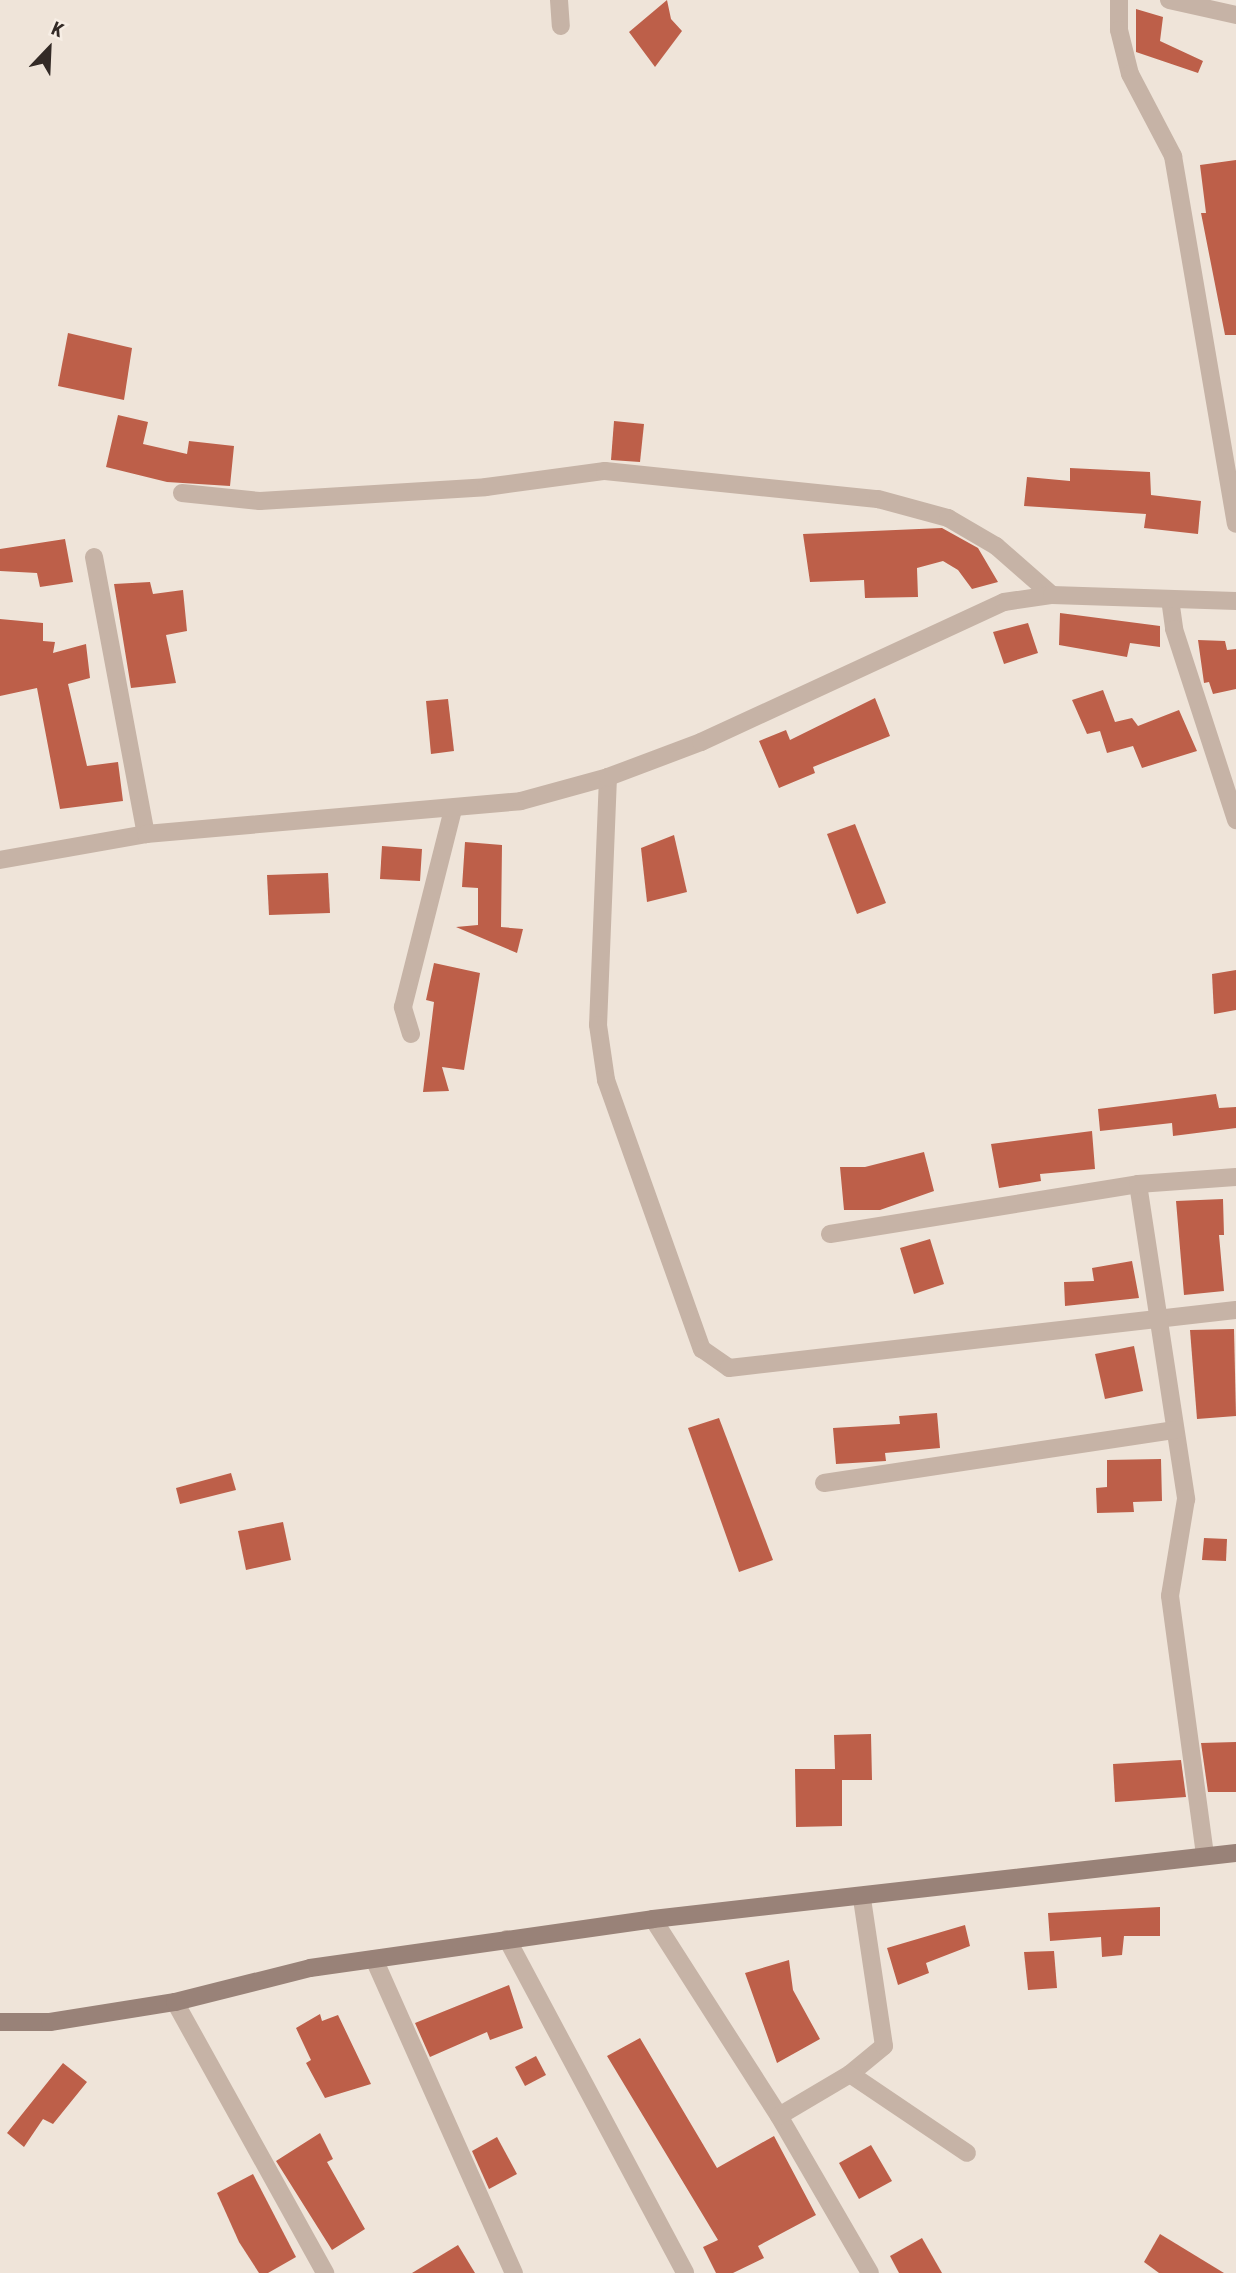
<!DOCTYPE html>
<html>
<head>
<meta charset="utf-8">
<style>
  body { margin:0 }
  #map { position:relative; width:1236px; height:2273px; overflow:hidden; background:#efe4d9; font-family:"Roboto Condensed",sans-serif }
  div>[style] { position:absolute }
  .building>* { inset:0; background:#bd5f49 }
  .minor>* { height:18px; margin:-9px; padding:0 9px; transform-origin:9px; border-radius:9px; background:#c6b3a6 }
  .tertiary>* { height:18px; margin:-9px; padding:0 9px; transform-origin:9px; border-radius:9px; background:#c6b3a6 }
  .secondary>* { height:18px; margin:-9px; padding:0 9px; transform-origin:9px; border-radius:9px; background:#998278 }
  span { translate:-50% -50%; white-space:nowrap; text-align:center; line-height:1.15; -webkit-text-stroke:5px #f7eee5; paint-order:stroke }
  .north { position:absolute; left:14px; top:14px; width:70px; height:70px; -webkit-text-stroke:5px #f7eee5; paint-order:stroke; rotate:23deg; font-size:19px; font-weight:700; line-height:28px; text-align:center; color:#332a26 }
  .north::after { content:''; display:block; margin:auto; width:24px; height:32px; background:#332a26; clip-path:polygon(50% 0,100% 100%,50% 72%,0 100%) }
</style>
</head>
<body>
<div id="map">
  <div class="building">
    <div style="clip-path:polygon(667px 0,671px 19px,682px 31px,655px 67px,629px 32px)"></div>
    <div style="clip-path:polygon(1136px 9px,1163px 17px,1160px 41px,1203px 61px,1198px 73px,1136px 52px)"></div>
    <div style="clip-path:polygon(1236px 160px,1236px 335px,1225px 335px,1201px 213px,1206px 213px,1200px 165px)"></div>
    <div style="clip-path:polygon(68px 333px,132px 348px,124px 400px,58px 386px)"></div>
    <div style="clip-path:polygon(118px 415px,148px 422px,143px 444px,187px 454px,189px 441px,234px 446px,230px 486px,167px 482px,106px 467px)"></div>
    <div style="clip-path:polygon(614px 421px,644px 424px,640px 462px,611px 460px)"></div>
    <div style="clip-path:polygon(1070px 468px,1150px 472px,1151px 495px,1201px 501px,1198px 534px,1144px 528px,1146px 514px,1024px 506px,1027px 477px,1070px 481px)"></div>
    <div style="clip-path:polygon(942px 528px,978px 548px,998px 582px,972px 589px,958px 570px,943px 561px,917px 568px,918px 597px,865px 598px,864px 580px,810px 582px,803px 534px)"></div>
    <div style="clip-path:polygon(65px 539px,73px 582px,40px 587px,37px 573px,0 571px,0 549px)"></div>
    <div style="clip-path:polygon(150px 582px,153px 594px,183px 590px,187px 631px,166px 635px,176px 683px,131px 688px,114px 584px)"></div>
    <div style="clip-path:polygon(1060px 613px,1160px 626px,1160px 647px,1130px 643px,1127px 657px,1059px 645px)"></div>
    <div style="clip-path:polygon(0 619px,43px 623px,43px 641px,55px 642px,53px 653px,86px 644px,90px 678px,68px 684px,87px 766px,118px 762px,123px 801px,60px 809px,37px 688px,0 696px)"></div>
    <div style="clip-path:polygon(1028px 623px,1038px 653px,1004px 664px,993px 632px)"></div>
    <div style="clip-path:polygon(1198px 640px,1225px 641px,1227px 650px,1236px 649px,1236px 689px,1213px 694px,1209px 682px,1204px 683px)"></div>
    <div style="clip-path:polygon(1103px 690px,1115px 722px,1132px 718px,1138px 726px,1179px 710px,1197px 751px,1142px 768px,1133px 746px,1107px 753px,1100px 731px,1087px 734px,1072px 700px)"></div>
    <div style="clip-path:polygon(875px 698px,890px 736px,813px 767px,815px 773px,779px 788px,759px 741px,786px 730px,790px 740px)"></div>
    <div style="clip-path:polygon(448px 699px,454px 751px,431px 754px,426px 701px)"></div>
    <div style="clip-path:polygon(855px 824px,886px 903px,857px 914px,827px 834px)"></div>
    <div style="clip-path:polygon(674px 835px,687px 892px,647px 902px,641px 848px)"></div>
    <div style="clip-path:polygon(465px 842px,502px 845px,501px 927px,523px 929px,517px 953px,456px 927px,478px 925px,478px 888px,462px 887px)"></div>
    <div style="clip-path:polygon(382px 846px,422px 849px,420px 881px,380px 879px)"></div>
    <div style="clip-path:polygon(328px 873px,330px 913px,269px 915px,267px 875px)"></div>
    <div style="clip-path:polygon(434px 963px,480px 973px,464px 1070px,442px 1067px,449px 1091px,423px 1092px,434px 1002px,426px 1000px)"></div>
    <div style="clip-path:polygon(1236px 970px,1236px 1010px,1214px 1014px,1212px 974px)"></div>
    <div style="clip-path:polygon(1216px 1094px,1219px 1108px,1236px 1107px,1236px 1128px,1173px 1136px,1172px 1123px,1100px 1131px,1098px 1109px)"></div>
    <div style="clip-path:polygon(1092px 1131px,1095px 1169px,1040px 1174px,1041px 1181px,999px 1188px,991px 1144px)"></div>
    <div style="clip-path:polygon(924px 1152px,934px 1191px,880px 1210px,844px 1210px,840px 1167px,865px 1167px)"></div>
    <div style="clip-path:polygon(1223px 1199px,1224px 1235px,1219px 1235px,1224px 1291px,1184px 1295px,1176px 1201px)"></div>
    <div style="clip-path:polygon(930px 1239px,944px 1284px,914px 1294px,900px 1248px)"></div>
    <div style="clip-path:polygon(1132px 1261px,1139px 1298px,1065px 1306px,1064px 1282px,1094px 1281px,1092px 1268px)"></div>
    <div style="clip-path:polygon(1234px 1329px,1236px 1416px,1197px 1419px,1190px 1330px)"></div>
    <div style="clip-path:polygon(1134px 1346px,1143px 1391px,1105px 1399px,1095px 1354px)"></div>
    <div style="clip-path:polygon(937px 1413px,940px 1448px,885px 1453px,886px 1461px,836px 1464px,833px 1428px,900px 1424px,899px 1416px)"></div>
    <div style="clip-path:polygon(719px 1418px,773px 1560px,739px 1572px,688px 1428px)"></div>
    <div style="clip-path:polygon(1161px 1459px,1162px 1501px,1133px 1502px,1134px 1512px,1097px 1513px,1096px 1488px,1107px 1487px,1107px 1460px)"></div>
    <div style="clip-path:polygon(231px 1473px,236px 1490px,180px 1504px,176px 1488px)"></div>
    <div style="clip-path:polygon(283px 1522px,291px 1560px,246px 1570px,238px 1531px)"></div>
    <div style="clip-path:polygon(1204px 1538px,1227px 1539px,1226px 1561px,1202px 1560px)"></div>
    <div style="clip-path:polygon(871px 1734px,872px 1780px,842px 1780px,842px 1826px,796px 1827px,795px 1769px,835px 1769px,834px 1735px)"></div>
    <div style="clip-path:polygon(1236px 1742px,1236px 1792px,1208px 1792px,1201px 1743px)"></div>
    <div style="clip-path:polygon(1181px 1760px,1186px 1797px,1115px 1802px,1113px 1764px)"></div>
    <div style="clip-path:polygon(1160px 1907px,1160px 1936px,1124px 1936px,1122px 1955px,1102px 1957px,1101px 1937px,1050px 1941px,1048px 1913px)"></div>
    <div style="clip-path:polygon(965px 1925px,970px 1946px,926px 1963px,929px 1973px,898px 1985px,887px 1948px)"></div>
    <div style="clip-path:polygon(1054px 1951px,1057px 1988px,1028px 1990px,1024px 1952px)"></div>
    <div style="clip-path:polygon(789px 1960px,793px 1990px,820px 2039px,777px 2063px,745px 1973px)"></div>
    <div style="clip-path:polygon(509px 1985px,523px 2028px,490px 2040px,487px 2032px,430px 2057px,415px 2023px)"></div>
    <div style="clip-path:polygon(320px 2014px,322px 2021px,338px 2015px,371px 2084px,325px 2098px,306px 2063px,311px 2060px,296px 2028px)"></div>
    <div style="clip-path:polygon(640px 2038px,717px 2168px,774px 2136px,816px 2215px,758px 2246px,764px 2258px,733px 2273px,716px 2273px,703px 2247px,718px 2240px,607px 2056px)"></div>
    <div style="clip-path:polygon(536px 2056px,546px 2075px,525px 2086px,515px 2067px)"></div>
    <div style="clip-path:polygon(63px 2063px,87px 2082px,53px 2124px,43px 2119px,24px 2147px,7px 2133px)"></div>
    <div style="clip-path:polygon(320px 2133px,333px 2159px,327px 2162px,365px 2229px,332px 2250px,276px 2161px)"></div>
    <div style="clip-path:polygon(497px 2137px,517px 2174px,489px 2189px,472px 2151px)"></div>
    <div style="clip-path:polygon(871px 2145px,892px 2181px,859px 2199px,839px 2163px)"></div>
    <div style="clip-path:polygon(253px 2174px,296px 2257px,268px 2273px,259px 2273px,239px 2242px,217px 2193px)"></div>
    <div style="clip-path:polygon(1160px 2234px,1224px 2273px,1159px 2273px,1144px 2262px)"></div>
    <div style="clip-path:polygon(922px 2238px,942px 2273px,899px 2273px,890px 2256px)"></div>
    <div style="clip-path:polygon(458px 2245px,475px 2273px,412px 2273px)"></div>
  </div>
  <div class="minor">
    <div style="left:559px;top:0;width:26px;rotate:86deg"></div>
    <div style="left:1119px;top:0;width:30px;rotate:90deg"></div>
    <div style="left:1119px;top:30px;width:45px;rotate:76deg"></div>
    <div style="left:1130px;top:74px;width:93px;rotate:62.3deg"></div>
    <div style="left:1173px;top:156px;width:373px;rotate:80.3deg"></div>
    <div style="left:1169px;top:0;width:69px;rotate:12.6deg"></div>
    <div style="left:182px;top:493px;width:78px;rotate:5.9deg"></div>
    <div style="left:260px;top:501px;width:226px;rotate:-3.5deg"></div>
    <div style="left:486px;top:487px;width:120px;rotate:-7.7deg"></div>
    <div style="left:605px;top:471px;width:274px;rotate:5.9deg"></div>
    <div style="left:878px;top:499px;width:73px;rotate:15.2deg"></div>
    <div style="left:948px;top:518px;width:56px;rotate:30.3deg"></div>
    <div style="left:996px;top:546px;width:74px;rotate:41.2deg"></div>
    <div style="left:94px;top:557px;width:282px;rotate:79.4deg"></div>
    <div style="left:1170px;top:599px;width:30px;rotate:82deg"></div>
    <div style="left:1174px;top:629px;width:201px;rotate:72deg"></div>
    <div style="left:608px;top:777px;width:248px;rotate:92.3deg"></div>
    <div style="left:598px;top:1025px;width:56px;rotate:81.7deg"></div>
    <div style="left:606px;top:1080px;width:286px;rotate:70.4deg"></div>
    <div style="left:702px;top:1349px;width:33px;rotate:35deg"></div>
    <div style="left:729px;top:1368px;width:510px;rotate:-6.53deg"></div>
    <div style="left:411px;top:1034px;width:28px;rotate:-107deg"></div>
    <div style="left:403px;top:1007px;width:204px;rotate:-75.8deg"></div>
    <div style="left:1138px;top:1184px;width:319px;rotate:81.3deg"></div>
    <div style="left:1186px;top:1499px;width:98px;rotate:99.4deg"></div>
    <div style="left:1170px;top:1596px;width:262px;rotate:82.3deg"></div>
    <div style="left:830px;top:1234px;width:312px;rotate:-9.2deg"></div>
    <div style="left:1138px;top:1184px;width:98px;rotate:-4.1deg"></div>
    <div style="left:824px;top:1483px;width:355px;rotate:-8.6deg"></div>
    <div style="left:653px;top:1919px;width:234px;rotate:57.4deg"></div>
    <div style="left:779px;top:2116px;width:181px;rotate:59.9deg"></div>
    <div style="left:507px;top:1939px;width:378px;rotate:61.9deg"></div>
    <div style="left:374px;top:1959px;width:344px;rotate:66deg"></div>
    <div style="left:175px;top:2002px;width:310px;rotate:61deg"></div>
    <div style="left:850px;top:2074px;width:44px;rotate:-39.5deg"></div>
    <div style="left:884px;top:2046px;width:150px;rotate:-98.5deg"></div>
    <div style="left:779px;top:2116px;width:82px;rotate:-30.6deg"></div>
    <div style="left:850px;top:2074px;width:141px;rotate:34deg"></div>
  </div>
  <div class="tertiary">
    <div style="left:0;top:860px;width:148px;rotate:-10.1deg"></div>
    <div style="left:146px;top:834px;width:376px;rotate:-5deg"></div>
    <div style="left:521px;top:801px;width:90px;rotate:-15.4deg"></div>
    <div style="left:608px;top:777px;width:99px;rotate:-20.6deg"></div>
    <div style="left:701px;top:742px;width:334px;rotate:-24.8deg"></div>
    <div style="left:1004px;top:602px;width:49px;rotate:-8.3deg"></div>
    <div style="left:1052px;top:595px;width:184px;rotate:1.9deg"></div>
  </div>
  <div class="secondary">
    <div style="left:0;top:2022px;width:50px"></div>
    <div style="left:50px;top:2022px;width:127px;rotate:-9.1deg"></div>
    <div style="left:175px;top:2002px;width:139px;rotate:-14.1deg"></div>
    <div style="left:310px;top:1968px;width:346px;rotate:-8.1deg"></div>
    <div style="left:653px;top:1919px;width:587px;rotate:-6.46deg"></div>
  </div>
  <div class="north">K</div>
</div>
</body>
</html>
